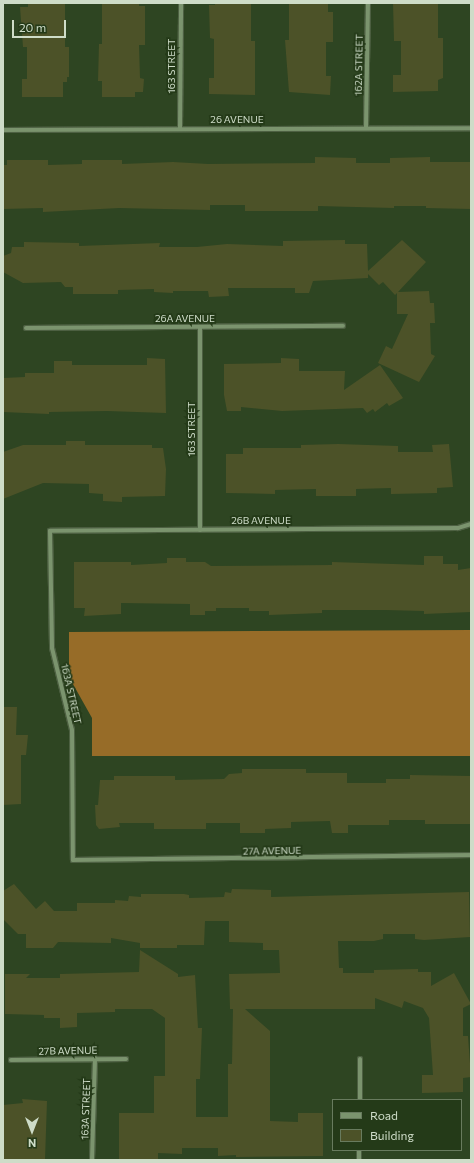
<!DOCTYPE html>
<html>
<head>
<meta charset="utf-8">
<style>
  body { margin:0 }
  #map { position:relative; width:474px; height:1163px; overflow:hidden; background:#2e4522; font-family:Commissioner,sans-serif }
  div>[style] { position:absolute }
  .forest>* { inset:0; background:#976c28 }
  .building>* { inset:0; background:#4c5228 }
  .roads { filter:drop-shadow(1px 0 #4d6042) drop-shadow(-1px 0 #4d6042) drop-shadow(0 1px #4d6042) drop-shadow(0 -1px #4d6042) }
  .street>* { height:4px; margin:-2px; padding:0 2px; transform-origin:2px; border-radius:2px; background:#7b946e }
  span { translate:-50% -50%; white-space:nowrap; text-align:center; line-height:1.15; -webkit-text-stroke:3.5px #243a18; paint-order:stroke }
  .street-label { font-size:10px; color:#cedcc8 }
  .frame { position:absolute; inset:0; border:4px solid #cedcc8; pointer-events:none }
  .legend { position:absolute; left:332px; top:1099px; width:130px; height:52px; box-sizing:border-box; background:#243a18; border:1px solid #687b5e; margin:0; padding:5px 7px; list-style:none; font-size:12px; color:#cedcc8 }
  .legend li { display:flex; align-items:center; gap:8px; height:20px }
  .legend b { width:20px; border:1px solid #687b5e }
  .north { position:absolute; left:12px; top:1111px; width:40px; height:40px; -webkit-text-stroke:3px #243a18; paint-order:stroke; rotate:180deg; font-size:11px; font-weight:700; line-height:16px; text-align:center; color:#cedcc8 }
  .north::after { content:''; display:block; margin:auto; width:14px; height:18px; background:#cedcc8; clip-path:polygon(50% 0,100% 100%,50% 72%,0 100%) }
  .scale { position:absolute; left:12px; top:20px; width:54px; height:18px; box-sizing:border-box; border:2px solid #cedcc8; border-top:0; padding-left:5px; font-size:12px; line-height:14px; white-space:nowrap; color:#cedcc8; -webkit-text-stroke:3px #243a18; paint-order:stroke }
</style>
</head>
<body>
<div id="map">
  <div class="forest">
    <div style="clip-path:polygon(471px 630px,471px 756px,92px 756px,92px 718px,69px 677px,69px 632px)"></div>
  </div>
  <div class="building">
    <div style="clip-path:polygon(28px 3px,65px 3px,65px 47px,69px 47px,69px 77px,67px 77px,67px 82px,63px 82px,63px 97px,22px 97px,22px 79px,27px 79px,27px 47px,23px 47px,20px 7px,28px 7px)"></div>
    <div style="clip-path:polygon(102px 3px,139px 3px,139px 6px,145px 6px,145px 45px,139px 45px,140px 78px,144px 79px,143px 92px,135px 92px,135px 97px,102px 97px,102px 81px,98px 81px,99px 44px,102px 44px)"></div>
    <div style="clip-path:polygon(215px 3px,251px 3px,251px 41px,255px 41px,255px 95px,209px 94px,209px 78px,214px 78px,214px 39px,210px 38px,209px 5px,215px 5px)"></div>
    <div style="clip-path:polygon(289px 3px,328px 3px,328px 12px,333px 12px,333px 42px,326px 42px,326px 76px,331px 76px,330px 95px,289px 92px,285px 40px,289px 40px)"></div>
    <div style="clip-path:polygon(393px 3px,438px 3px,438px 38px,443px 38px,443px 78px,438px 80px,438px 91px,393px 92px,393px 75px,401px 75px,401px 41px,394px 41px)"></div>
    <div style="clip-path:polygon(315px 157px,356px 158px,356px 163px,390px 163px,390px 158px,430px 157px,430px 162px,471px 162px,471px 209px,426px 208px,426px 206px,394px 206px,394px 208px,318px 206px,318px 211px,245px 211px,245px 205px,210px 205px,210px 210px,119px 208px,43px 212px,43px 208px,3px 209px,3px 165px,7px 165px,7px 160px,48px 160px,48px 165px,82px 164px,82px 160px,122px 160px,122px 164px,173px 162px,208px 164px,315px 163px)"></div>
    <div style="clip-path:polygon(345px 240px,345px 244px,367px 244px,368px 271px,402px 240px,426px 262px,398px 292px,429px 291px,430px 303px,434px 303px,435px 323px,430px 323px,431px 354px,435px 356px,419px 382px,378px 363px,386px 346px,392px 349px,408px 314px,397px 314px,397px 293px,395px 295px,383px 282px,379px 285px,368px 274px,368px 278px,313px 281px,309px 293px,295px 293px,295px 288px,228px 288px,229px 296px,209px 297px,208px 291px,173px 291px,173px 293px,154px 292px,154px 289px,118px 290px,118px 294px,73px 294px,73px 287px,65px 287px,61px 282px,23px 283px,3px 272px,3px 256px,11px 253px,12px 247px,24px 247px,24px 242px,79px 243px,79px 246px,160px 243px,159px 247px,197px 247px,227px 244px,283px 246px,283px 241px)"></div>
    <div style="clip-path:polygon(147px 358px,165px 359px,166px 413px,107px 411px,49px 412px,49px 414px,3px 412px,3px 378px,25px 377px,25px 373px,54px 373px,54px 361px,72px 361px,72px 365px,147px 365px)"></div>
    <div style="clip-path:polygon(281px 358px,299px 359px,299px 371px,345px 371px,344px 390px,380px 365px,403px 398px,389px 406px,387px 403px,375px 412px,373px 409px,367px 413px,363px 408px,282px 411px,241px 407px,241px 411px,227px 411px,224px 395px,224px 364px,281px 363px)"></div>
    <div style="clip-path:polygon(66px 441px,85px 441px,85px 445px,152px 445px,152px 448px,163px 448px,166px 469px,165px 496px,122px 497px,122px 502px,103px 501px,103px 494px,89px 493px,89px 484px,43px 483px,3px 499px,3px 452px,23px 445px,66px 445px)"></div>
    <div style="clip-path:polygon(338px 444px,398px 446px,398px 452px,433px 452px,432px 445px,449px 444px,453px 487px,437px 488px,437px 493px,391px 494px,391px 488px,356px 489px,356px 496px,316px 496px,316px 489px,275px 490px,275px 494px,226px 493px,226px 454px,243px 454px,243px 448px,301px 448px,301px 445px)"></div>
    <div style="clip-path:polygon(424px 556px,443px 556px,443px 564px,458px 564px,458px 570px,471px 568px,471px 612px,424px 614px,424px 611px,385px 610px,322px 610px,322px 613px,269px 615px,269px 611px,249px 611px,249px 608px,216px 608px,216px 611px,205px 611px,205px 615px,190px 615px,190px 604px,121px 603px,121px 614px,84px 616px,85px 608px,74px 608px,74px 562px,131px 562px,131px 565px,167px 563px,167px 558px,186px 558px,186px 562px,205px 562px,211px 566px,332px 565px,332px 562px,424px 565px)"></div>
    <div style="clip-path:polygon(3px 707px,17px 707px,16px 735px,28px 735px,26px 755px,21px 755px,21px 804px,3px 805px)"></div>
    <div style="clip-path:polygon(242px 769px,306px 769px,306px 773px,347px 773px,347px 783px,386px 783px,386px 779px,410px 779px,410px 775px,471px 776px,471px 824px,425px 824px,425px 820px,389px 820px,389px 825px,348px 825px,348px 833px,332px 833px,330px 821px,291px 822px,291px 828px,265px 829px,265px 833px,240px 833px,240px 823px,206px 823px,206px 829px,154px 829px,154px 823px,119px 823px,120px 827px,99px 829px,96px 825px,95px 805px,98px 805px,100px 780px,114px 780px,114px 776px,175px 776px,175px 780px,224px 779px,229px 774px,242px 773px)"></div>
    <div style="clip-path:polygon(14px 884px,36px 909px,45px 901px,54px 911px,77px 911px,77px 903px,115px 903px,115px 900px,128px 901px,129px 896px,141px 897px,141px 894px,184px 894px,189px 895px,189px 898px,224px 897px,225px 892px,231px 893px,232px 889px,271px 890px,271px 897px,469px 892px,470px 937px,424px 940px,415px 939px,415px 934px,383px 934px,383px 939px,374px 941px,338px 941px,339px 968px,343px 968px,343px 973px,374px 973px,374px 970px,418px 969px,418px 972px,431px 972px,431px 986px,454px 973px,471px 1004px,463px 1008px,463px 1036px,468px 1036px,471px 1077px,463px 1078px,463px 1092px,422px 1093px,422px 1075px,433px 1075px,429px 1018px,423px 1008px,404px 1001px,402px 1008px,375px 998px,375px 1009px,245px 1009px,270px 1031px,270px 1121px,298px 1122px,298px 1113px,323px 1113px,323px 1156px,236px 1157px,236px 1155px,218px 1156px,218px 1148px,182px 1148px,182px 1154px,158px 1153px,158px 1160px,119px 1160px,119px 1113px,154px 1113px,154px 1076px,165px 1076px,165px 1018px,152px 1009px,115px 1009px,115px 1012px,77px 1013px,77px 1027px,60px 1028px,60px 1018px,44px 1018px,44px 1015px,5px 1014px,5px 974px,30px 974px,26px 978px,60px 978px,60px 974px,139px 972px,140px 950px,178px 974px,178px 977px,195px 975px,198px 1028px,202px 1028px,200px 1079px,196px 1079px,196px 1117px,228px 1117px,228px 1064px,232px 1064px,233px 1009px,230px 1009px,229px 974px,280px 973px,279px 950px,263px 950px,263px 943px,229px 942px,229px 921px,205px 921px,204px 945px,177px 945px,177px 948px,140px 948px,140px 943px,111px 938px,111px 943px,58px 942px,53px 948px,26px 948px,26px 934px,18px 934px,3px 919px,3px 891px)"></div>
    <div style="clip-path:polygon(22px 1099px,47px 1101px,45px 1160px,3px 1160px,3px 1105px,23px 1103px)"></div>
  </div>
  <div class="roads">
    <div class="street">
      <div style="left:366px;top:128px;width:125px;rotate:-89.1deg"></div>
      <div style="left:180px;top:129px;width:126px;rotate:-89.5deg"></div>
      <div style="left:3px;top:130px;width:468px;rotate:-0.2deg"></div>
      <div style="left:26px;top:328px;width:317px;rotate:-0.4deg"></div>
      <div style="left:471px;top:524px;width:14px;rotate:163deg"></div>
      <div style="left:458px;top:528px;width:408px;rotate:179.6deg"></div>
      <div style="left:50px;top:531px;width:117px;rotate:89deg"></div>
      <div style="left:52px;top:648px;width:84px;rotate:76.3deg"></div>
      <div style="left:72px;top:730px;width:130px;rotate:89.6deg"></div>
      <div style="left:73px;top:860px;width:398px;rotate:-0.7deg"></div>
      <div style="left:200px;top:530px;width:202px;rotate:-90deg"></div>
      <div style="left:11px;top:1060px;width:115px;rotate:-0.5deg"></div>
      <div style="left:360px;top:1100px;width:41px;rotate:-90deg"></div>
      <div style="left:92px;top:1160px;width:102px;rotate:-88.3deg"></div>
      <div style="left:359px;top:1160px;width:10px;rotate:-90deg"></div>
    </div>
  </div>
  <div class="street-label">
    <span style="left:359px;top:65px;rotate:-89deg">162A STREET</span>
    <span style="left:172px;top:66px;rotate:-90deg">163 STREET</span>
    <span style="left:237px;top:120px">26 AVENUE</span>
    <span style="left:185px;top:319px">26A AVENUE</span>
    <span style="left:192px;top:429px;rotate:-90deg">163 STREET</span>
    <span style="left:261px;top:521px">26B AVENUE</span>
    <span style="left:71px;top:694px;rotate:77deg">163A STREET</span>
    <span style="left:272px;top:851px;rotate:-1deg">27A AVENUE</span>
    <span style="left:68px;top:1051px;rotate:-1deg">27B AVENUE</span>
    <span style="left:86px;top:1109px;rotate:-88deg">163A STREET</span>
  </div>
  <div class="frame"></div>
  <ul class="legend">
  <li><b style="height:5px;background:#7b946e"></b>Road</li>
  <li><b style="height:11px;background:#4c5228"></b>Building</li>
  </ul>
  <div class="north">N</div>
  <div class="scale">20 m</div>
</div>
</body>
</html>
